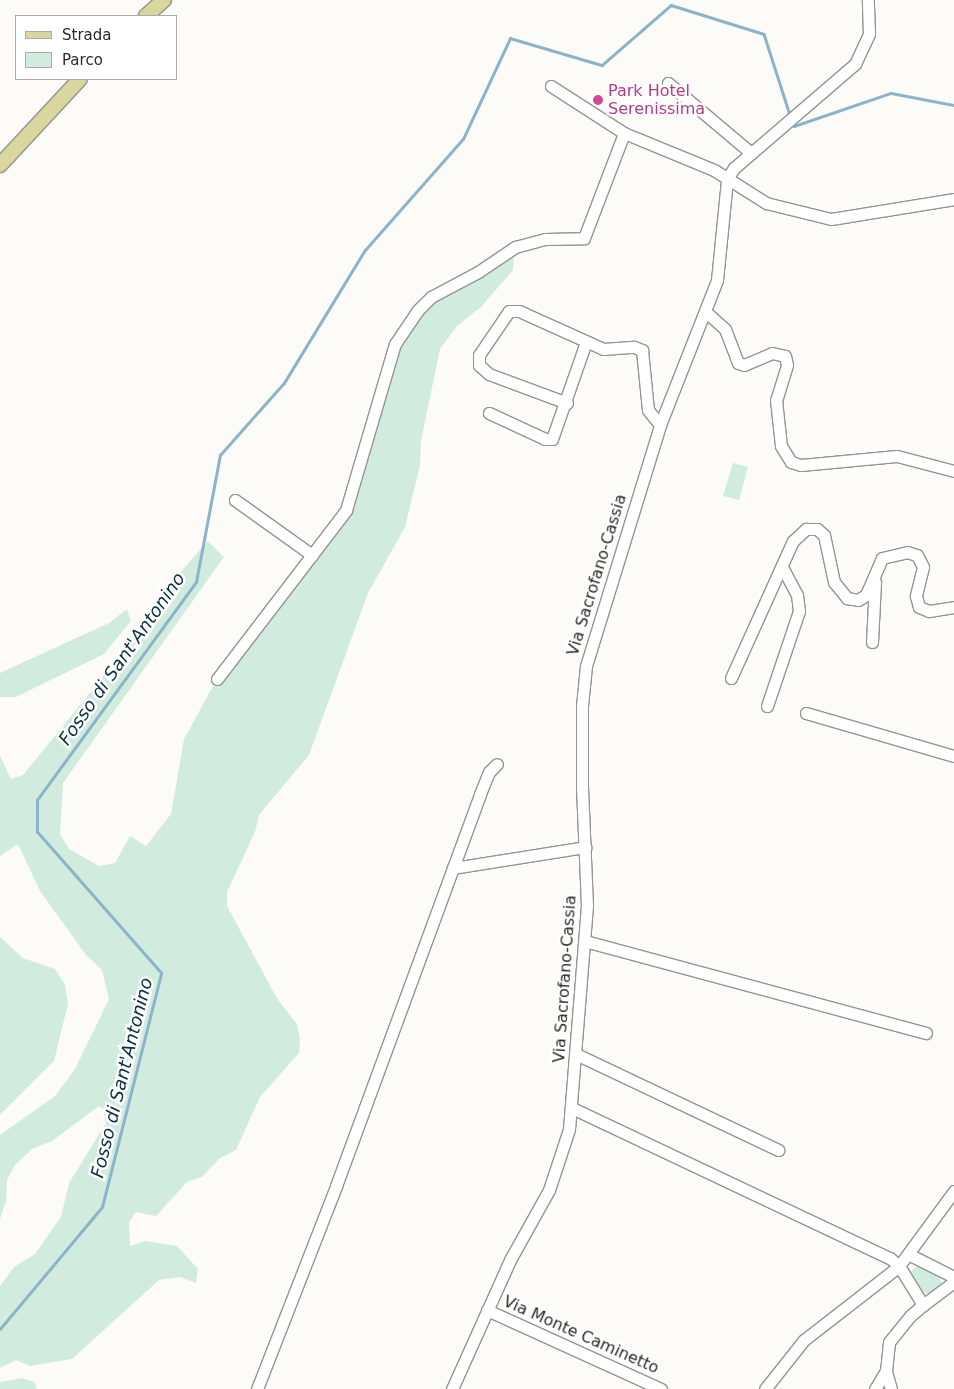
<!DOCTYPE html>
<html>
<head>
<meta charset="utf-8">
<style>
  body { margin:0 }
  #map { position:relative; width:954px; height:1389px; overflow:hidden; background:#fcfbf7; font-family:"DejaVu Sans",sans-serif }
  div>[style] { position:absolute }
  .green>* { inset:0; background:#d1ecde }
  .stream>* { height:2.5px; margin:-1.25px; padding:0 1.25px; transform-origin:1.25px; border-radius:1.25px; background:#8cb4c9 }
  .roads { filter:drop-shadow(1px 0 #959490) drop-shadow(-1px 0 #959490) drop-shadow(0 1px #959490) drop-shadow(0 -1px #959490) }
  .minor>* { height:11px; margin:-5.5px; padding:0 5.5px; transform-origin:5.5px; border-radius:5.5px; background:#fff }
  .major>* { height:14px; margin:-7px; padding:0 7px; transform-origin:7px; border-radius:7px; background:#d9d79d }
  .dots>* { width:14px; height:14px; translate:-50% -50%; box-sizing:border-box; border:2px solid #fff; border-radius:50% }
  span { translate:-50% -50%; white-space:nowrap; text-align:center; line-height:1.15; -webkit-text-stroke:5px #fff; paint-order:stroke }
  .hotel-label { font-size:16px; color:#b23c85 }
  .left { translate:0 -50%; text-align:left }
  .street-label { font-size:16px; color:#2b2a29 }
  .water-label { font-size:18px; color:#0a2f3f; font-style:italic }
  .legend { position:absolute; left:15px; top:15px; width:162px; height:65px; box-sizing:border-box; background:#fff; border:1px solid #aaaaa9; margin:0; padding:6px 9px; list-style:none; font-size:15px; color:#2b2a29 }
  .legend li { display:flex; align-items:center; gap:10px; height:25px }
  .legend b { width:25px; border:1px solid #aaaaa9 }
</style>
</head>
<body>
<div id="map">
  <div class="green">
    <div style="clip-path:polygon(514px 251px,513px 270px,481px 307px,457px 326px,440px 349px,421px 441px,420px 465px,405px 527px,368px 593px,309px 755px,259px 815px,255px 832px,227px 892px,227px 906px,278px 1000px,297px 1024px,300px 1040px,299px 1053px,260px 1097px,236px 1150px,220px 1158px,202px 1177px,187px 1182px,156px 1216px,136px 1212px,129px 1222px,130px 1246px,145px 1241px,177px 1246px,198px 1269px,196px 1283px,180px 1277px,159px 1280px,72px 1359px,30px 1366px,16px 1360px,0 1368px,0 1286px,14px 1267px,35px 1254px,61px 1217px,69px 1183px,106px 1123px,104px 1110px,99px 1106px,52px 1141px,32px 1149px,15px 1165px,7px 1180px,6px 1201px,0 1219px,0 1135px,55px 1096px,75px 1069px,109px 999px,102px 970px,86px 955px,40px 891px,18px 844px,0 856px,0 756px,11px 779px,23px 775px,111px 667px,162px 593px,208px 541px,224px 557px,63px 783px,60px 834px,69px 849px,99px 866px,115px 863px,130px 836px,146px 846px,171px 814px,184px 739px,213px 686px,348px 518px,355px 502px,399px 343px,419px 314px)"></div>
    <div style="clip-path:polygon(733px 463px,748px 467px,739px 500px,723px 496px)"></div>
    <div style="clip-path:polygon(127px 609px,131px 621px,104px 654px,16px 697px,0 697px,0 673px,109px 623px)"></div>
    <div style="clip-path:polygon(0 937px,23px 958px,55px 969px,65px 985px,68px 1004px,54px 1061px,0 1115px)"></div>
    <div style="clip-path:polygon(917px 1266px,939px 1275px,942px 1285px,930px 1294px,921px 1292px,909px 1273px)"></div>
    <div style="clip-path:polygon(22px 1378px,34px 1382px,37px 1389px,0 1389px,0 1382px)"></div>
  </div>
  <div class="stream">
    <div style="left:793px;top:123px;width:3px;rotate:72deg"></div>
    <div style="left:794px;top:126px;width:102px;rotate:-18.8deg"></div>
    <div style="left:891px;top:93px;width:64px;rotate:10.8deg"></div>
    <div style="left:0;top:1329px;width:159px;rotate:-50.1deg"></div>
    <div style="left:102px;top:1207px;width:241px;rotate:-75.8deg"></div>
    <div style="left:161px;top:973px;width:188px;rotate:-131.3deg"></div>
    <div style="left:37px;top:832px;width:32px;rotate:-90deg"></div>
    <div style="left:37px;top:800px;width:270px;rotate:-53.9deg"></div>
    <div style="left:196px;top:582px;width:129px;rotate:-79.3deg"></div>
    <div style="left:220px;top:455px;width:96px;rotate:-48.4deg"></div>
    <div style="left:284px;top:383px;width:156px;rotate:-58.7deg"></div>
    <div style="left:365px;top:250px;width:148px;rotate:-48.6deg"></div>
    <div style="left:463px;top:139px;width:111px;rotate:-65deg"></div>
    <div style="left:510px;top:38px;width:96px;rotate:16.4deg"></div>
    <div style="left:602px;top:65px;width:91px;rotate:-41deg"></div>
    <div style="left:671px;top:5px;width:97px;rotate:17.3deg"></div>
    <div style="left:764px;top:34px;width:85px;rotate:72.2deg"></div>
  </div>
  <div class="roads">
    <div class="minor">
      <div style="left:668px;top:83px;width:109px;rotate:40.1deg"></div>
      <div style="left:551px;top:86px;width:87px;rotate:32.8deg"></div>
      <div style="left:624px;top:133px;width:97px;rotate:22.3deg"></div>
      <div style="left:714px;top:170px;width:62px;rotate:32.4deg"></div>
      <div style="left:766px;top:203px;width:67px;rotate:13.8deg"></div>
      <div style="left:831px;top:219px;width:125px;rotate:-9.2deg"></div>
      <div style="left:706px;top:312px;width:25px;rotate:42deg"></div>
      <div style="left:725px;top:329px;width:36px;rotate:69deg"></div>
      <div style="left:738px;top:363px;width:6px;rotate:18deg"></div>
      <div style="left:744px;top:365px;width:30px;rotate:-23deg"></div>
      <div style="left:772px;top:353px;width:13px;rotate:13deg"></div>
      <div style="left:785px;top:356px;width:9px;rotate:77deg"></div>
      <div style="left:787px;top:365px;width:37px;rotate:107deg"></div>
      <div style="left:776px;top:400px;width:46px;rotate:83.8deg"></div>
      <div style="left:781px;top:446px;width:19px;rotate:58deg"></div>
      <div style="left:791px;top:462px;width:10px;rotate:17deg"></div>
      <div style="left:801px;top:465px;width:96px;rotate:-5.4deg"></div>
      <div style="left:897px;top:456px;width:59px;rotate:14.7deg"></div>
      <div style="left:567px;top:403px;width:83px;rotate:-159.6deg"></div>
      <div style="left:489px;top:374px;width:13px;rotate:-138deg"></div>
      <div style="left:479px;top:365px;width:10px;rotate:-90deg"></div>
      <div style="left:479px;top:355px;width:53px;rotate:-55.7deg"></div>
      <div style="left:509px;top:311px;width:10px"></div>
      <div style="left:519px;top:311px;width:92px;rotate:24.3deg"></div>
      <div style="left:603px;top:349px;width:31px;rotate:-4deg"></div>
      <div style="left:634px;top:347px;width:9px;rotate:21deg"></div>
      <div style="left:642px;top:350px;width:60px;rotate:84.3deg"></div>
      <div style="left:648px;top:410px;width:19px;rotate:51deg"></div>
      <div style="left:489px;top:413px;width:62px;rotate:24.9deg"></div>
      <div style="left:545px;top:439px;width:7px"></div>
      <div style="left:552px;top:439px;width:103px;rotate:-70.7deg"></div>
      <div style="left:235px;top:500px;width:95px;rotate:35.5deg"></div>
      <div style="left:872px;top:642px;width:60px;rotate:-87.1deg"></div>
      <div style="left:731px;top:678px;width:150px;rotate:-65.7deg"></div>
      <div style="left:793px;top:541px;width:18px;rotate:-43deg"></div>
      <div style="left:806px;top:529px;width:11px"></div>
      <div style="left:817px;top:529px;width:9px;rotate:41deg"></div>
      <div style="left:824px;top:535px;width:48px;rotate:78deg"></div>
      <div style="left:834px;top:582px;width:21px;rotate:51deg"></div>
      <div style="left:847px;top:598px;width:11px;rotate:10deg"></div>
      <div style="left:858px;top:600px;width:9px;rotate:-32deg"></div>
      <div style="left:866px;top:595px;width:40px;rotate:-66.6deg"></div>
      <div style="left:882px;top:558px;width:26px;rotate:-13deg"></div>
      <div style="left:907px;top:552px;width:10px;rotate:17deg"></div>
      <div style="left:917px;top:555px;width:13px;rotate:63deg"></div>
      <div style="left:923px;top:567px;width:30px;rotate:104deg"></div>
      <div style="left:916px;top:596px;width:11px;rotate:75deg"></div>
      <div style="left:919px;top:607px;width:11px;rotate:22deg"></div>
      <div style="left:929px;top:611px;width:25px;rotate:-9deg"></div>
      <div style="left:217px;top:679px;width:213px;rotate:-52.6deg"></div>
      <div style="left:346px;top:510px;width:173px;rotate:-73.6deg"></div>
      <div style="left:395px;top:344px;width:40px;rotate:-56deg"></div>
      <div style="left:417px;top:311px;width:20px;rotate:-45deg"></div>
      <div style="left:431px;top:297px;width:53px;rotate:-28deg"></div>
      <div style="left:478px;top:272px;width:45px;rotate:-34deg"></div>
      <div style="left:515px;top:247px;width:31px;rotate:-15deg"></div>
      <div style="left:545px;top:239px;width:39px;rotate:-1deg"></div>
      <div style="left:584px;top:238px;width:112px;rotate:-69.1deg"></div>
      <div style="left:767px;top:706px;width:100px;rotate:-71.4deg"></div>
      <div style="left:799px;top:611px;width:16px;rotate:-97deg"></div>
      <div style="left:797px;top:595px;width:30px;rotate:-118deg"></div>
      <div style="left:806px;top:713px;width:154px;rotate:16.2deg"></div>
      <div style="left:453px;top:868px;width:134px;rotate:-9deg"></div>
      <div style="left:585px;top:941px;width:353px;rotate:15.1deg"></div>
      <div style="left:576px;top:1054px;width:224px;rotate:25.4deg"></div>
      <div style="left:572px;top:1108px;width:352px;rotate:25.3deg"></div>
      <div style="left:890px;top:1258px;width:12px;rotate:42deg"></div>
      <div style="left:899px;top:1266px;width:46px;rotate:58.4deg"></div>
      <div style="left:923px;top:1305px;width:39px;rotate:-37deg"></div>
      <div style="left:908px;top:1254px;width:51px;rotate:26.6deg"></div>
      <div style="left:487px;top:1310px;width:191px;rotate:24.4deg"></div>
      <div style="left:257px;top:1389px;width:218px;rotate:-68.7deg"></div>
      <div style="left:336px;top:1186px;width:418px;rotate:-69.8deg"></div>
      <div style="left:480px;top:794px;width:24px;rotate:-68deg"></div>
      <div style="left:489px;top:772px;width:11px;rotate:-45deg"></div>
      <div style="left:452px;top:1389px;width:141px;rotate:-65.8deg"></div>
      <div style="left:510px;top:1260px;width:80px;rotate:-60.9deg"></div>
      <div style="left:549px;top:1190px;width:64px;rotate:-71.8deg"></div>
      <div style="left:569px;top:1129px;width:224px;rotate:-85.4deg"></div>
      <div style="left:587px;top:906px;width:117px;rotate:-92.4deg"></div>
      <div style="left:582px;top:789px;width:83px;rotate:-90deg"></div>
      <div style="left:582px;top:706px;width:40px;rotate:-84.3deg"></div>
      <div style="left:586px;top:666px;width:252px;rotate:-72.9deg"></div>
      <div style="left:660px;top:425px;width:156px;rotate:-68.5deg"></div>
      <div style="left:717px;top:280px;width:101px;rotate:-84.3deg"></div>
      <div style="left:727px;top:179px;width:13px;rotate:-58deg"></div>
      <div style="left:734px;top:168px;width:160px;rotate:-40.7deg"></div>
      <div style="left:855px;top:64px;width:33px;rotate:-65deg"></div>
      <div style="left:869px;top:34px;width:34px;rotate:-92deg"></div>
      <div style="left:765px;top:1389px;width:63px;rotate:-51.5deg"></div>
      <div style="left:804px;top:1340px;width:120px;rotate:-37.9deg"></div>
      <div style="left:899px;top:1266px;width:93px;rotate:-53.7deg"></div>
      <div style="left:875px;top:1389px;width:21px;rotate:-59deg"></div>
      <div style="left:891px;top:1389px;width:19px;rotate:-106deg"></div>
      <div style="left:886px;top:1371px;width:29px;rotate:-84deg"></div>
      <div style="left:889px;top:1342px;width:33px;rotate:-51deg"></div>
      <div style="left:910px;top:1316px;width:17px;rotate:-40deg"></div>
    </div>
    <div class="major">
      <div style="left:146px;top:16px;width:24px;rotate:-42deg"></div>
      <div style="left:0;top:165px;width:117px;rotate:-47.1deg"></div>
    </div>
  </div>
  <div class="dots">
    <div style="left:598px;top:100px;background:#d1479c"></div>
  </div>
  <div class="hotel-label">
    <span class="left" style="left:608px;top:100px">Park Hotel<br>Serenissima</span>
  </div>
  <div class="street-label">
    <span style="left:597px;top:575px;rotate:-73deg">Via Sacrofano-Cassia</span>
    <span style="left:565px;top:979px;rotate:-86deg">Via Sacrofano-Cassia</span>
    <span style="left:581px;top:1335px;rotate:24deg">Via Monte Caminetto</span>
  </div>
  <div class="water-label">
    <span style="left:122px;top:659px;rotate:-55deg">Fosso di Sant'Antonino</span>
    <span style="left:122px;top:1078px;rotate:-76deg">Fosso di Sant'Antonino</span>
  </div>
  <ul class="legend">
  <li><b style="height:6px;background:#d9d79d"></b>Strada</li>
  <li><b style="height:14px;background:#d1ecde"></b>Parco</li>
  </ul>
</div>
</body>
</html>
